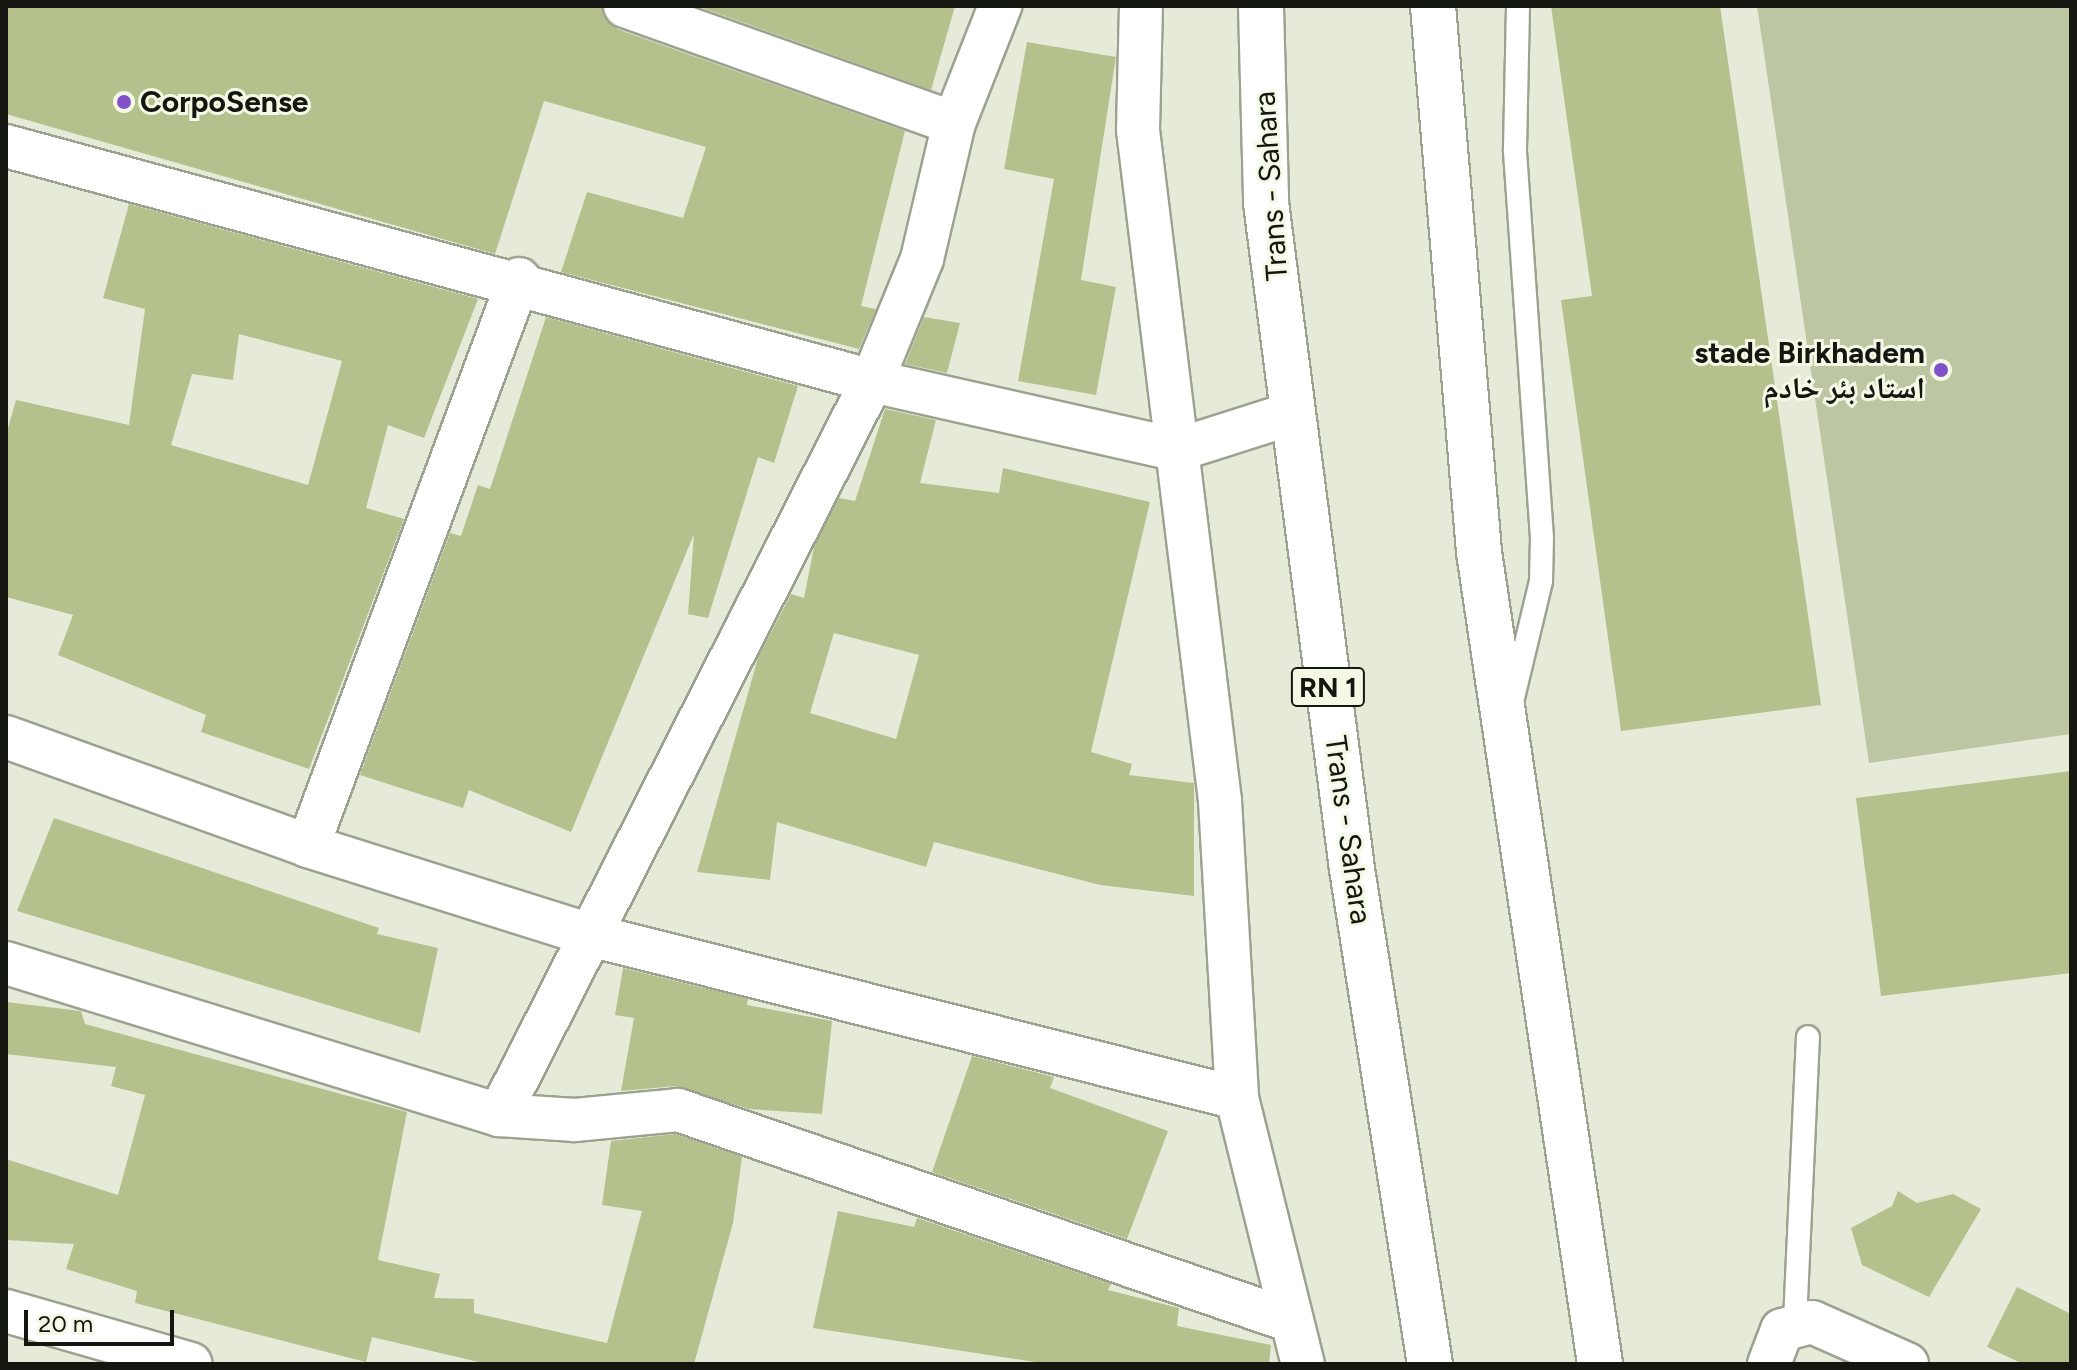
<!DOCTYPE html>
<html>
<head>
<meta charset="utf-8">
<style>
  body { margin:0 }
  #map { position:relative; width:2077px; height:1370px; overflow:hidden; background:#e6ebd9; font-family:Figtree,"Noto Naskh Arabic",sans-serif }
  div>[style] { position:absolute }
  .green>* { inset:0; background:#bdc6a3 }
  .building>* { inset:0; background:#b4c18d }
  .roads { filter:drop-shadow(2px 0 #9da290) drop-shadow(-2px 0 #9da290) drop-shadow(0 2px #9da290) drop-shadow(0 -2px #9da290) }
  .service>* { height:22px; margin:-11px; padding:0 11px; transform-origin:11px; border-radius:11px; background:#fff }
  .minor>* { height:42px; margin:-21px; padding:0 21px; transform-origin:21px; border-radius:21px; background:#fff }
  .trunk>* { height:44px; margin:-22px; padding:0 22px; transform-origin:22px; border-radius:22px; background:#fff }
  .dots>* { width:22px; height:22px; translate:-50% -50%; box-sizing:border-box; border:4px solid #f4f9e6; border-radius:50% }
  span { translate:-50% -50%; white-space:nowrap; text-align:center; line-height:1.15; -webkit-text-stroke:6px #f4f9e6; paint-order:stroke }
  .shield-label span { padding:2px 6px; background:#f4f9e6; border:2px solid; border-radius:6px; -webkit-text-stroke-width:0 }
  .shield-label { font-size:28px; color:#141610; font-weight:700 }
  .poi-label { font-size:30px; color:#141610; font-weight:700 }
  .left { translate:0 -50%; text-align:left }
  .right { translate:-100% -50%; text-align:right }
  .street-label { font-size:30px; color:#141610 }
  .frame { position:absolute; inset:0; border:8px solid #141610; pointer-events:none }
  .scale { position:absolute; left:24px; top:1310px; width:150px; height:36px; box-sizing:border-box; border:4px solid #141610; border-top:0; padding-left:10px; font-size:24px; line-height:28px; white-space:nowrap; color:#141610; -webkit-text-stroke:6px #f4f9e6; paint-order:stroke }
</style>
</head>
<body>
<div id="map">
  <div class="green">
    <div style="clip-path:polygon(1757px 6px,2071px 6px,2071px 734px,1869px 763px)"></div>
  </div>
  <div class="building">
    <div style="clip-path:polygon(6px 6px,602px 6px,617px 29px,905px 131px,861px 306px,876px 309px,859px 349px,561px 272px,587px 192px,683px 218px,706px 147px,544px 101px,495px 254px,6px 114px)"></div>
    <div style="clip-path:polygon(697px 6px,955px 6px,931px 90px)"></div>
    <div style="clip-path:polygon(1551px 6px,1720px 6px,1821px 705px,1621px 731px,1561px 300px,1592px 296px)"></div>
    <div style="clip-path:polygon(1027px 42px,1116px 57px,1081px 280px,1116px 287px,1096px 395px,1018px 381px,1054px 179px,1004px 169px)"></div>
    <div style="clip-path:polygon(evenodd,129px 204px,478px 299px,424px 438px,388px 425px,366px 508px,404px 519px,309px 769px,201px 732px,206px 715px,58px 655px,73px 615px,6px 597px,6px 435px,16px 400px,129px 425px,145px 309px,103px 298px,129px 204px,239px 334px,342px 361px,308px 485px,171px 445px,192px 374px,233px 380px,239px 334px)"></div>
    <div style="clip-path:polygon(546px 317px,798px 386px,774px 463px,758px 457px,708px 618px,688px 614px,694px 534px,571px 832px,469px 790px,463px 808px,360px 775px,450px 533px,461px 536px,478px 485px,490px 489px)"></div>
    <div style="clip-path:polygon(924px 317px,960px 323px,947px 373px,905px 364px)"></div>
    <div style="clip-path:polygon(evenodd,885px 409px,936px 420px,920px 483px,999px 493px,1003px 468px,1150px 502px,1091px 752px,1132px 764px,1129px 775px,1194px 783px,1194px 896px,1100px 885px,934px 842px,926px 867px,777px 822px,770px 880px,697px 872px,758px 658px,791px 594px,804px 598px,814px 547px,839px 498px,855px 501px,885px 409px,834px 633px,919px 655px,896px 739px,810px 713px,834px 633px)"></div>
    <div style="clip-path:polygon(2071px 771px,2071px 973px,1881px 996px,1856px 798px)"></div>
    <div style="clip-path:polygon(54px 818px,379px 928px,377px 934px,438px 948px,420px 1033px,17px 911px)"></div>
    <div style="clip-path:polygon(623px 968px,748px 999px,747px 1005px,832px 1021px,822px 1114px,749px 1109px,676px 1086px,621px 1091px,634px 1018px,615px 1015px)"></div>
    <div style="clip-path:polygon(6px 1002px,81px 1011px,85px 1024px,407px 1112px,378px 1260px,440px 1274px,434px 1298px,474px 1299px,474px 1313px,607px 1343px,642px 1211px,602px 1205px,611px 1141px,675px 1134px,742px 1157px,733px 1223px,694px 1364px,487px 1364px,372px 1337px,366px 1362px,135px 1303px,137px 1291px,66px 1269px,74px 1244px,6px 1240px,6px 1159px,118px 1195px,145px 1095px,111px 1086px,116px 1067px,6px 1054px)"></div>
    <div style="clip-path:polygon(972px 1056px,1054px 1077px,1050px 1088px,1168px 1131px,1127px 1239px,932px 1172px)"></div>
    <div style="clip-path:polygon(1898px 1191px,1917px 1203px,1953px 1194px,1981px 1209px,1929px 1297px,1862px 1265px,1851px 1228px,1892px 1206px)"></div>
    <div style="clip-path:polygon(838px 1211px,914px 1227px,917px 1218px,1111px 1284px,1108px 1290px,1179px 1308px,1177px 1326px,1271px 1345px,1269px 1364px,1048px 1364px,813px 1328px)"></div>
    <div style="clip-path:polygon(2017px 1287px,2071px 1314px,2071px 1364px,2023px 1364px,1987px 1347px)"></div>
  </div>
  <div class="roads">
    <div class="service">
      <div style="left:1512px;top:702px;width:124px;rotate:-76.5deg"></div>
      <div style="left:1541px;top:581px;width:43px;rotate:-88.7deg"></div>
      <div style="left:1542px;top:538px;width:390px;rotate:-94deg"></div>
      <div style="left:1515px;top:149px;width:143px;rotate:-88.8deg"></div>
      <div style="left:1795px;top:1322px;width:285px;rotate:-87.4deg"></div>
    </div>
    <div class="minor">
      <div style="left:625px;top:6px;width:349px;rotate:19.6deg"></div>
      <div style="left:1141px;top:6px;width:124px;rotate:91.4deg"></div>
      <div style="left:1138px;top:130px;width:676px;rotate:83.03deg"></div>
      <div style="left:1220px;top:801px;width:297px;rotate:86.7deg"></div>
      <div style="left:1237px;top:1098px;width:274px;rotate:76.1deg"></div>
      <div style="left:6px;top:146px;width:897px;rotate:15.18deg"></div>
      <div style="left:872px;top:381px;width:313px;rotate:12.7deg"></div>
      <div style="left:1177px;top:450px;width:122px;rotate:-17.7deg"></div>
      <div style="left:6px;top:737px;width:321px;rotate:19.8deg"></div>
      <div style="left:308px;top:846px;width:296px;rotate:17.5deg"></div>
      <div style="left:590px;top:935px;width:667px;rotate:14.14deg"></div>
      <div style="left:308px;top:846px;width:605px;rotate:-69.59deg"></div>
      <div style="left:6px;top:963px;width:516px;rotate:17.14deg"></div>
      <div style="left:499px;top:1115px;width:76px;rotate:3.8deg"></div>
      <div style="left:575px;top:1120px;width:103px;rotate:-5.5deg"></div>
      <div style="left:678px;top:1110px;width:648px;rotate:18.99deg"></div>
      <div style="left:499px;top:1115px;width:823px;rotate:-63.06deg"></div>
      <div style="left:872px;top:381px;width:132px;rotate:-67.7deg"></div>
      <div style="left:922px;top:259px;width:140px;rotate:-76.8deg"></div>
      <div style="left:954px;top:123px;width:126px;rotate:-68.5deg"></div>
      <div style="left:6px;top:1311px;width:192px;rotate:16deg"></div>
      <div style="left:1769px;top:1364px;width:36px;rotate:-69deg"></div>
      <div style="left:1782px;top:1330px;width:31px;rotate:-15deg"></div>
      <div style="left:1812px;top:1322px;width:104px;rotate:23.9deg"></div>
    </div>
    <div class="trunk">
      <div style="left:1261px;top:6px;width:197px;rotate:88.5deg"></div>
      <div style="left:1266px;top:203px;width:672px;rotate:82.64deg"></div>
      <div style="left:1352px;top:869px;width:501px;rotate:81.05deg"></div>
      <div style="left:1433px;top:6px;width:548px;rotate:85.18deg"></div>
      <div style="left:1479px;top:552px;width:821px;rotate:81.52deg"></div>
    </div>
  </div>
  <div class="dots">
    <div style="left:124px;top:102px;background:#8250c8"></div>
    <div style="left:1941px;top:370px;background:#8250c8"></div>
  </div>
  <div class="shield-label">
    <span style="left:1328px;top:687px">RN 1</span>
  </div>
  <div class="poi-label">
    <span class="left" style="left:140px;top:102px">CorpoSense</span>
    <span class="right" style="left:1925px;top:370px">stade Birkhadem<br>استاد بئر خادم</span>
  </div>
  <div class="street-label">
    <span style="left:1271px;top:186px;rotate:-94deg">Trans - Sahara</span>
    <span style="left:1348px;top:830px;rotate:82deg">Trans - Sahara</span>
  </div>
  <div class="frame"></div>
  <div class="scale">20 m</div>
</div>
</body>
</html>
